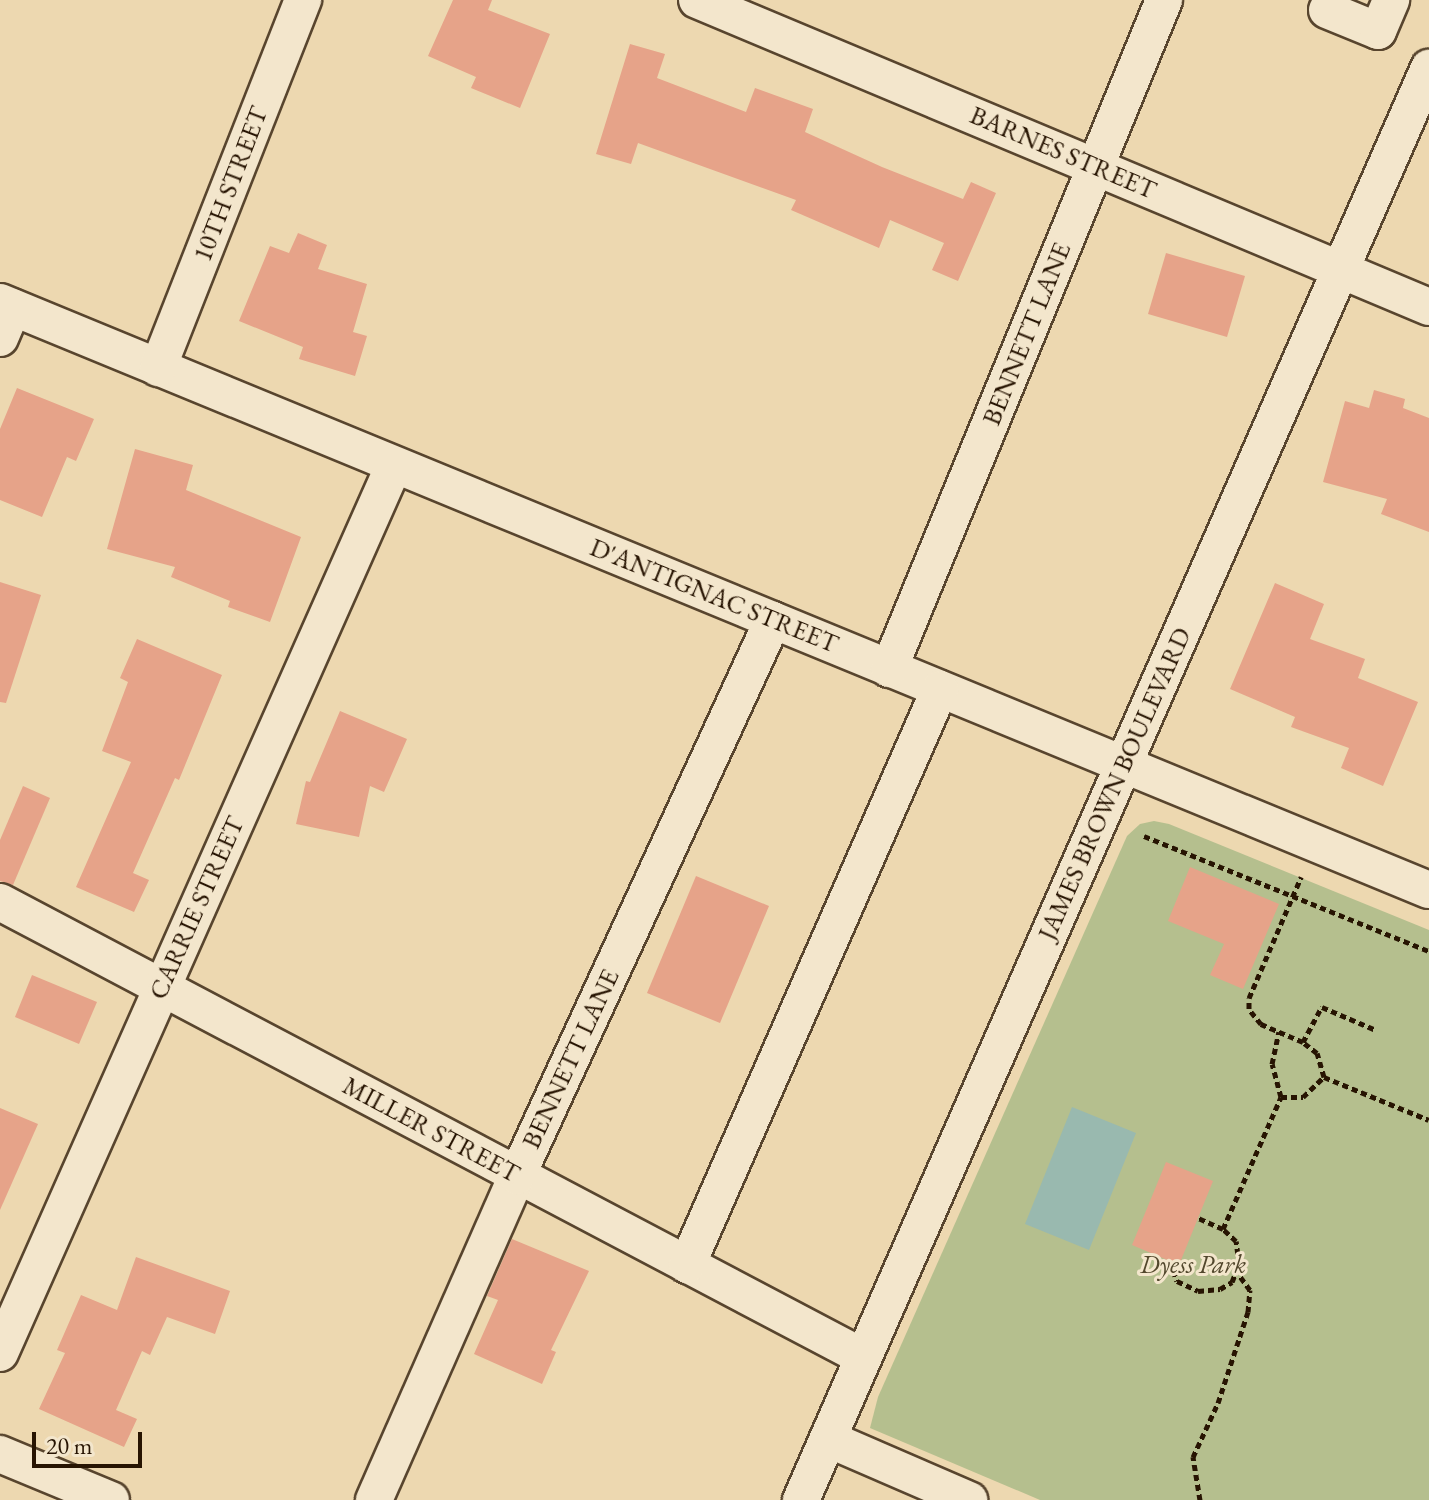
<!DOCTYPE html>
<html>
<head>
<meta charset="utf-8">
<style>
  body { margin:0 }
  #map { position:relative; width:1429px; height:1500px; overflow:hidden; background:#edd8b0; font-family:"EB Garamond",serif }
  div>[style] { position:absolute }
  .green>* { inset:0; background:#b5bf8e }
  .water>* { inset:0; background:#99b9af }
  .building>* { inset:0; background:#e6a389 }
  .path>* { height:5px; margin-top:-2.5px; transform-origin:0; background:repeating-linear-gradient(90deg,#271402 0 6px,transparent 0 10px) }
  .roads { filter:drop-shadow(2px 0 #58452e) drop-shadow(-2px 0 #58452e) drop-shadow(0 2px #58452e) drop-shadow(0 -2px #58452e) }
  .minor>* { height:36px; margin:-18px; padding:0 18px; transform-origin:18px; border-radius:18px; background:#f3e6cc }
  span { translate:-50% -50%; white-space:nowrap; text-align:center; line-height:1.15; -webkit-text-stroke:6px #f3e6cc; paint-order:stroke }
  .street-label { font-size:26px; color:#271402 }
  .park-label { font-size:26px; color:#52472c; font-style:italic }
  .scale { position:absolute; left:32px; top:1432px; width:110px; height:36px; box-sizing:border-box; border:4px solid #271402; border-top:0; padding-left:10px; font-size:24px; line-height:28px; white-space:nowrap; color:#271402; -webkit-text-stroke:6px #f3e6cc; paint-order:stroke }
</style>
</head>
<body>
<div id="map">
  <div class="green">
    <div style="clip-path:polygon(1154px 821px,1169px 824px,1429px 930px,1429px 1500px,1040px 1500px,870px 1428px,878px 1397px,1127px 836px,1140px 824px)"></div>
  </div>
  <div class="water">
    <div style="clip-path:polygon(1072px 1107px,1136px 1133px,1089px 1250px,1025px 1224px)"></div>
  </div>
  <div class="building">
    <div style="clip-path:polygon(453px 0,492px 0,488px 10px,550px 34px,520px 108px,471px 88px,476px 77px,428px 56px)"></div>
    <div style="clip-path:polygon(630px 44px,665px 54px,657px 78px,746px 112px,755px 88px,813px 109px,805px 132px,882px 167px,963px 199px,971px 182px,996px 193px,958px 281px,932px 270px,944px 243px,890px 220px,879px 248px,791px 210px,796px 200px,638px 143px,631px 164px,596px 154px)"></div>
    <div style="clip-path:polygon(298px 233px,327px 245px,318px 269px,367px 284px,353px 332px,367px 336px,355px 376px,299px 359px,303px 347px,239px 321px,270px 246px,289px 253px)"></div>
    <div style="clip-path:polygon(1166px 253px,1245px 276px,1227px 337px,1148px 314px)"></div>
    <div style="clip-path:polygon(17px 388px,94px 419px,76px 461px,67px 457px,42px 517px,0 500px,0 429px)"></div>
    <div style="clip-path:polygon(1374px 390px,1405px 399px,1403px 408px,1429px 418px,1429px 532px,1381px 514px,1387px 499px,1323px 482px,1345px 401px,1369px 408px)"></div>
    <div style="clip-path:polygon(135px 449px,193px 465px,186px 490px,301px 537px,270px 622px,228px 607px,230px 601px,171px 577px,175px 567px,107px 549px)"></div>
    <div style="clip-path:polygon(0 582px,41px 595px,6px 703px,0 702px)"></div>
    <div style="clip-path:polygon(1275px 583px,1324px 604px,1310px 639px,1365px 659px,1358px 678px,1418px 702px,1383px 786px,1341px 768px,1349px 748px,1291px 727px,1295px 717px,1230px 689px)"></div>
    <div style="clip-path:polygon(137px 639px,222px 675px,179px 780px,175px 778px,133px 873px,149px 880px,134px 912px,76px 887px,131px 762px,102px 751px,128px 682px,120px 678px)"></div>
    <div style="clip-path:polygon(340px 711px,407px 739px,384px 792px,370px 786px,359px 837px,296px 824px,306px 781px,310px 782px)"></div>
    <div style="clip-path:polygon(23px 786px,50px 798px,13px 885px,0 881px,0 840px)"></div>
    <div style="clip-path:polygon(1190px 867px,1279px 904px,1243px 989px,1210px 975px,1224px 944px,1168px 921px)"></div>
    <div style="clip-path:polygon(696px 876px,769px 906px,720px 1023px,647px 993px)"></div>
    <div style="clip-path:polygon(32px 975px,97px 1002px,79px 1044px,15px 1017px)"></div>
    <div style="clip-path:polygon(0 1108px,38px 1124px,0 1210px)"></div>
    <div style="clip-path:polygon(1166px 1162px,1213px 1181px,1179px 1265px,1132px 1245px)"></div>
    <div style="clip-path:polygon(512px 1239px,589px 1271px,551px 1350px,556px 1352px,542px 1384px,474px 1354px,498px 1300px,487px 1296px)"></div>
    <div style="clip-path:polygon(136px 1257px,230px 1291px,215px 1334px,167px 1317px,150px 1355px,142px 1351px,116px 1410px,137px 1419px,124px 1447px,39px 1409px,65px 1353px,57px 1350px,81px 1295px,117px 1310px)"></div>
  </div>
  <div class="path">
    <div style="left:1144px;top:836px;width:307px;rotate:22deg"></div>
    <div style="left:1303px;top:1042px;width:40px;rotate:-62deg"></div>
    <div style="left:1322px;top:1007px;width:59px;rotate:23.1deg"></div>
    <div style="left:1324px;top:1077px;width:113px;rotate:22.3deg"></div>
    <div style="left:1281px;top:1097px;width:22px"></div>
    <div style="left:1303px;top:1097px;width:29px;rotate:-44deg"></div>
    <div style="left:1324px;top:1077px;width:25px;rotate:-106deg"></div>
    <div style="left:1317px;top:1053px;width:18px;rotate:-142deg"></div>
    <div style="left:1303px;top:1042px;width:46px;rotate:-156.8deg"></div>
    <div style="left:1261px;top:1024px;width:19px;rotate:-129deg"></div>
    <div style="left:1249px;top:1009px;width:11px;rotate:-90deg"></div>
    <div style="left:1249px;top:998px;width:132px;rotate:-66.7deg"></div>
    <div style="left:1223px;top:1229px;width:144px;rotate:-66.3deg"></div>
    <div style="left:1281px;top:1097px;width:34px;rotate:-105deg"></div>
    <div style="left:1272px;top:1064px;width:33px;rotate:-78deg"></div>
    <div style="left:1170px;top:1261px;width:21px;rotate:71deg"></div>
    <div style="left:1177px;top:1281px;width:23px;rotate:25deg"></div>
    <div style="left:1198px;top:1291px;width:22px;rotate:-5deg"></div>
    <div style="left:1220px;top:1289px;width:14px;rotate:-30deg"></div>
    <div style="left:1232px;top:1282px;width:19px;rotate:-69deg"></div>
    <div style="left:1239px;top:1264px;width:23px;rotate:-97deg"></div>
    <div style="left:1236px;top:1241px;width:18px;rotate:-137deg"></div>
    <div style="left:1223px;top:1229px;width:27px;rotate:-156deg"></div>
    <div style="left:1200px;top:1500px;width:44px;rotate:-99.2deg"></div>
    <div style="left:1193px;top:1457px;width:60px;rotate:-65.2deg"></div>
    <div style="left:1218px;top:1403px;width:96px;rotate:-71.8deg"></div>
    <div style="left:1248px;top:1312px;width:22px;rotate:-85deg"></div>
    <div style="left:1250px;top:1290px;width:22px;rotate:-126deg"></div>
  </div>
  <div class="roads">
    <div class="minor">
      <div style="left:697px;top:0;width:794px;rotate:22.75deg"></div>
      <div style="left:1327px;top:10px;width:55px;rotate:22.4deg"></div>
      <div style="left:1378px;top:31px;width:34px;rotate:-67deg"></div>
      <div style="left:0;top:302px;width:1545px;rotate:22.37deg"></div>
      <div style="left:0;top:338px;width:33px;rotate:-67deg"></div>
      <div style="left:158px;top:368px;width:396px;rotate:-68.5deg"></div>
      <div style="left:889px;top:669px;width:723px;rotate:-67.65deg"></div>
      <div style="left:0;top:902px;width:976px;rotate:27.8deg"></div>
      <div style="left:687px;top:1265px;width:629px;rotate:-66.29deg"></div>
      <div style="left:0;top:1353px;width:971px;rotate:-66.07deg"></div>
      <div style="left:828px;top:1439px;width:154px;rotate:23.4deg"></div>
      <div style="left:0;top:1454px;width:120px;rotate:22.5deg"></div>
      <div style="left:374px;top:1500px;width:354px;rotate:-66.2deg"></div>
      <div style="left:517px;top:1176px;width:612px;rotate:-65.28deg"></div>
      <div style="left:801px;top:1500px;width:1564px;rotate:-66.32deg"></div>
    </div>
  </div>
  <div class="street-label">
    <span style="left:1063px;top:153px;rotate:23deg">BARNES STREET</span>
    <span style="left:231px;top:184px;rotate:-69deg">10TH STREET</span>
    <span style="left:1027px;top:334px;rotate:-68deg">BENNETT LANE</span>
    <span style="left:714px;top:596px;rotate:22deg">D'ANTIGNAC STREET</span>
    <span style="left:1115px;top:784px;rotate:-66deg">JAMES BROWN BOULEVARD</span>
    <span style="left:197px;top:908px;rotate:-66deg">CARRIE STREET</span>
    <span style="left:571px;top:1059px;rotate:-65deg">BENNETT LANE</span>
    <span style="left:431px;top:1130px;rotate:28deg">MILLER STREET</span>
  </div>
  <div class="park-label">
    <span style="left:1193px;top:1265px">Dyess Park</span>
  </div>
  <div class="scale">20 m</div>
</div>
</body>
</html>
